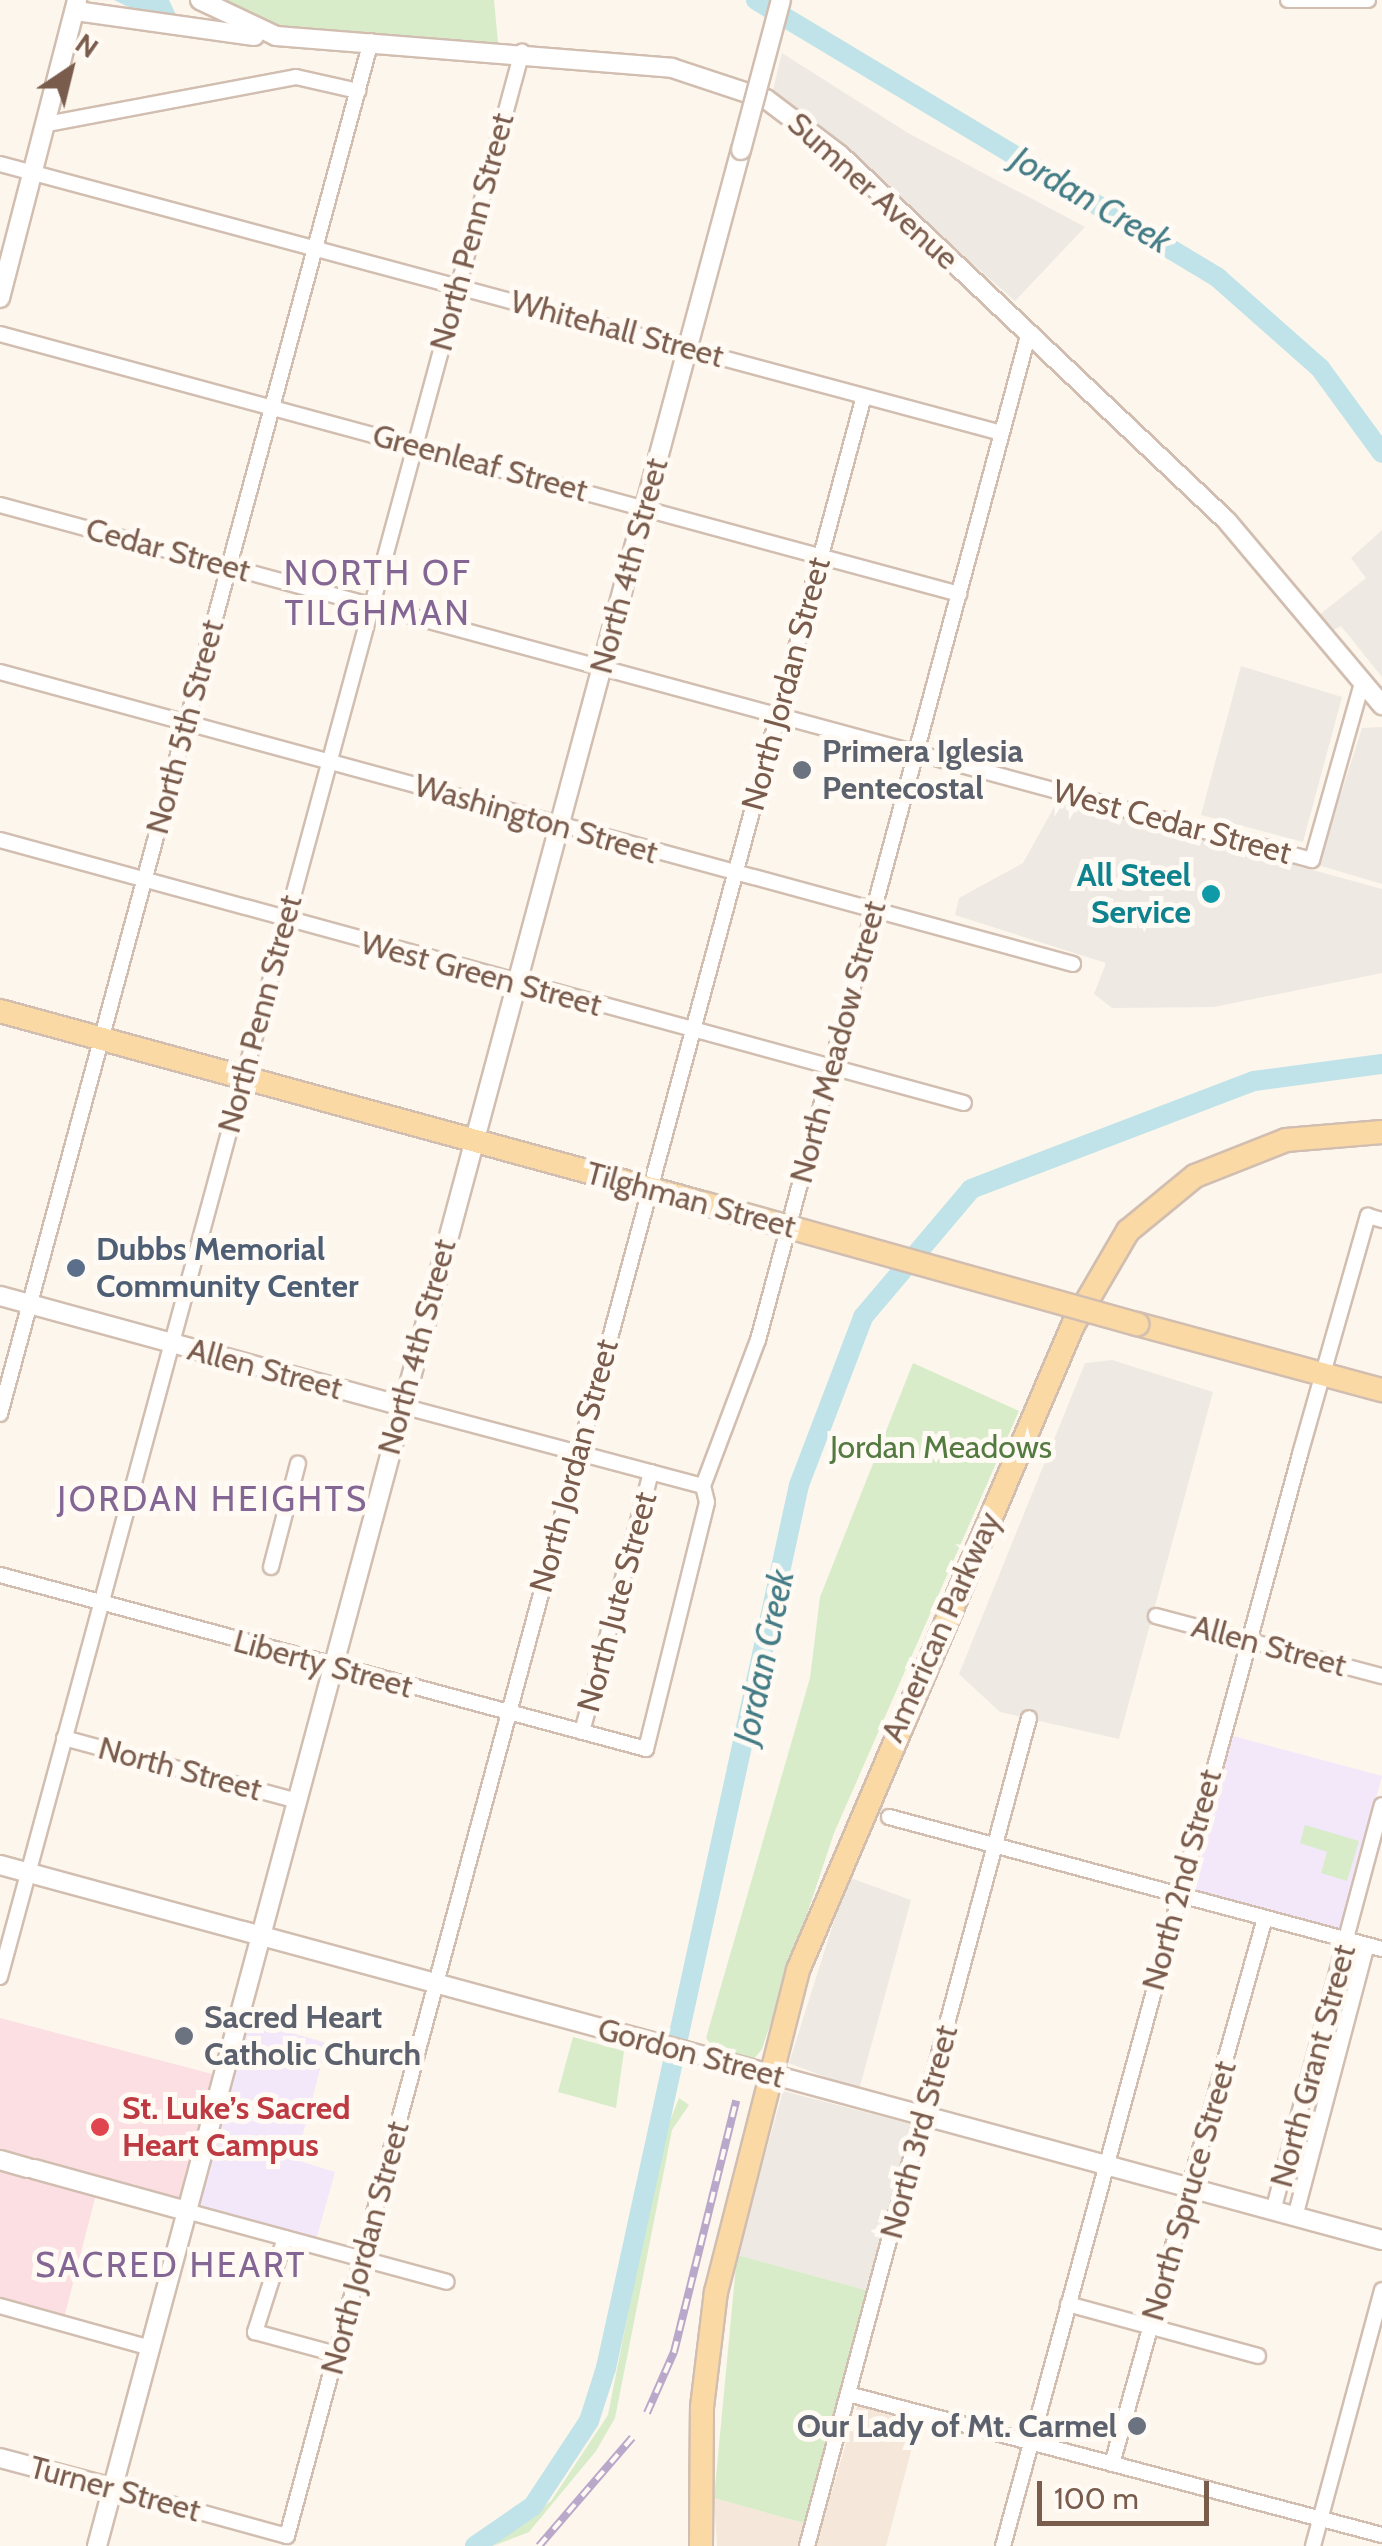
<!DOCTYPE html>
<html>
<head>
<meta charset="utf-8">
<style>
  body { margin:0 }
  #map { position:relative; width:1382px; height:2546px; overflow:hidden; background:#fdf6ec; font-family:Cabin,sans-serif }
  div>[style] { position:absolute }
  .residential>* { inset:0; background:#f5e8da }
  .industrial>* { inset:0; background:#efe9e4 }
  .education>* { inset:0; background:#f3e8fa }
  .medical>* { inset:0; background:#fbdfe3 }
  .green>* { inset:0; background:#d8ecc9 }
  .water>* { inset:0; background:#bfe3e8 }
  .river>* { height:20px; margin:-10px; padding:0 10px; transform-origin:10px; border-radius:10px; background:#bfe3e8 }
  .roads { filter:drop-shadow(2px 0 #d1beb0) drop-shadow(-2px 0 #d1beb0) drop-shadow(0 2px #d1beb0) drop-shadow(0 -2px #d1beb0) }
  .minor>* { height:14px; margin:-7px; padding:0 7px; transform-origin:7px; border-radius:7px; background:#fff }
  .tertiary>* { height:18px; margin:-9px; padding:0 9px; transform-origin:9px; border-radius:9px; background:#fff }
  .primary>* { height:22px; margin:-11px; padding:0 11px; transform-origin:11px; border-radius:11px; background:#fbd9a5 }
  .rail>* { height:8px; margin-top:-4px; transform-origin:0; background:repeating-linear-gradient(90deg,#fffaf3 0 11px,#b9a8c9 0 22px); box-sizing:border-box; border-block:2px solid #b9a8c9 }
  .bridges { filter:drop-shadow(2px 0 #d1beb0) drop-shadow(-2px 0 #d1beb0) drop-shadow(0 2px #d1beb0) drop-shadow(0 -2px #d1beb0) }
  .tertiary-bridge>* { height:18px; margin:-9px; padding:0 9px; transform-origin:9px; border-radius:9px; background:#fff }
  .primary-bridge>* { height:22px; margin:-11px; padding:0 11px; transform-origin:11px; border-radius:11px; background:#fbd9a5 }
  .dots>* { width:28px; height:28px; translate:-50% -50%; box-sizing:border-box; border:5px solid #fffaf3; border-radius:50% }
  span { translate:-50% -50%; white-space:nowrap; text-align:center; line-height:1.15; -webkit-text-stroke:10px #fffaf3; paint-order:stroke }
  .street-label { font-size:32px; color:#7a5c4d }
  .worship-label { font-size:32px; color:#5b616d; font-weight:700 }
  .left { translate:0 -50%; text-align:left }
  .right { translate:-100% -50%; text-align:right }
  .culture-label { font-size:32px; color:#0d838f; font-weight:700 }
  .service-label { font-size:32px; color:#4e5e75; font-weight:700 }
  .park-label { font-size:32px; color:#537a41 }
  .health-label { font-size:32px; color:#be3a42; font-weight:700 }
  .water-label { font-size:35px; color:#437c86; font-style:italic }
  .neighbourhood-label { font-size:35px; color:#846695; letter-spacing:2.5px }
  .north { position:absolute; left:20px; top:20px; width:100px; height:100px; -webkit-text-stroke:8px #fffaf3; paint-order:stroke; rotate:35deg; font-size:28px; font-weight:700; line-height:40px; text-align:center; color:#7a5c4d }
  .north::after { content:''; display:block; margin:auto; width:35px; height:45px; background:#7a5c4d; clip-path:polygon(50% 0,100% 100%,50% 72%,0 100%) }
  .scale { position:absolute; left:1037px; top:2481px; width:172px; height:45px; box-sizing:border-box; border:5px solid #7a5c4d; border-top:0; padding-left:12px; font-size:30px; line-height:35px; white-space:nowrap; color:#7a5c4d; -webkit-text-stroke:8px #fffaf3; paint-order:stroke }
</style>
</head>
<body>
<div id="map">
  <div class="residential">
    <div style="clip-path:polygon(857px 2406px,919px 2421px,886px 2546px,717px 2546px,714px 2498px,821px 2528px)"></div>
  </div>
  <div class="industrial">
    <div style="clip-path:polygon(782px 53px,908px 133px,1085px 227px,1015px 301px,773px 90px)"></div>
    <div style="clip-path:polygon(1382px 530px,1382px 677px,1341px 626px,1333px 630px,1319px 615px,1366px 578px,1351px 558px)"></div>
    <div style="clip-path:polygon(1241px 666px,1342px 697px,1303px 842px,1201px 815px)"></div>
    <div style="clip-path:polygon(1382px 727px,1382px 884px,1318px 865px,1362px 728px)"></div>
    <div style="clip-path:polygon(1058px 800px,1382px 889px,1382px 973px,1214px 1007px,1112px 1008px,1094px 994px,1106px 963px,955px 915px,959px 898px,1023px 863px)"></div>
    <div style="clip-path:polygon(1112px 1360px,1213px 1392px,1119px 1739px,1000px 1712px,959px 1674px,1085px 1363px)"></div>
    <div style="clip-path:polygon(848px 1877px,911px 1900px,859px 2090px,789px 2063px)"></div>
    <div style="clip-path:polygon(783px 2091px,911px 2124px,869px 2291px,737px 2255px)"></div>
  </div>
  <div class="education">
    <div style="clip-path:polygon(1233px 1736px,1382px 1776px,1339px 1932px,1192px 1890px)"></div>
    <div style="clip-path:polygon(248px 2021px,327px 2043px,296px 2160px,335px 2172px,316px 2240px,200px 2206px)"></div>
  </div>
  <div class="medical">
    <div style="clip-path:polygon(0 2018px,212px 2074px,182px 2200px,100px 2179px,64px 2318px,0 2301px)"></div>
  </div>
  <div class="green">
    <div style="clip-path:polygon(217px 0,494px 0,498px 43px,284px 30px)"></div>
    <div style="clip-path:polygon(913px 1363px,1019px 1411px,834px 1833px,762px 2049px,754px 2059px,715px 2051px,706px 2038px,810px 1678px,820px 1597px)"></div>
    <div style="clip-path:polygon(1305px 1825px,1359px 1841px,1347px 1881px,1321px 1873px,1327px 1852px,1300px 1843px)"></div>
    <div style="clip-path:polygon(573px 2037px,624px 2051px,616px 2108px,558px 2092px)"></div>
    <div style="clip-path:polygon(679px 2098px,689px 2105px,672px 2130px,615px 2418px,596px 2451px,529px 2532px,493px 2546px,551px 2501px,608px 2415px,662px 2141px)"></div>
    <div style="clip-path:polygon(737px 2255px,869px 2291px,807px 2524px,714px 2498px)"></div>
  </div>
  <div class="water">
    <div style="clip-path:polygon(114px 0,169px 0,178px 19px,139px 12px)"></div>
  </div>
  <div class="river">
    <div style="left:756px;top:0;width:538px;rotate:31deg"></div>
    <div style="left:1217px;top:277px;width:137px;rotate:41.5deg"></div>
    <div style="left:1320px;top:368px;width:105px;rotate:53.9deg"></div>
    <div style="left:475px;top:2546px;width:70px;rotate:-34.6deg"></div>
    <div style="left:533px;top:2506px;width:102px;rotate:-56.6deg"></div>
    <div style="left:589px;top:2421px;width:56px;rotate:-72.2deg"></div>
    <div style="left:606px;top:2368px;width:904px;rotate:-77.67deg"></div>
    <div style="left:799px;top:1485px;width:180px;rotate:-69.1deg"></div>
    <div style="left:863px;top:1317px;width:167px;rotate:-49.8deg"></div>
    <div style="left:971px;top:1189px;width:303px;rotate:-20.9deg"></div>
    <div style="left:1254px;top:1081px;width:129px;rotate:-7.6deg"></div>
  </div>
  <div class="roads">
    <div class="minor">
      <div style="left:1288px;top:0;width:80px"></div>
      <div style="left:47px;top:124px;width:253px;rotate:-10.7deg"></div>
      <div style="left:296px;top:77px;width:64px;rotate:12.7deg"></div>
      <div style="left:0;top:164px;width:1037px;rotate:15.03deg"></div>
      <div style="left:0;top:334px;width:994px;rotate:15.17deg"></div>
      <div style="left:0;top:505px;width:1359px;rotate:15.14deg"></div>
      <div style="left:1312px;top:860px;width:184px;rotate:-74.2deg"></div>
      <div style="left:0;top:672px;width:1112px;rotate:15.22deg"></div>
      <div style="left:0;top:840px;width:999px;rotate:15.26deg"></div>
      <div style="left:402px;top:1406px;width:311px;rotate:14.9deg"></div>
      <div style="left:0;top:1414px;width:1422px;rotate:-74.88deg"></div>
      <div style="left:271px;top:1567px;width:107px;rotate:-75.4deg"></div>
      <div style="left:0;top:1575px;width:669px;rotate:15.07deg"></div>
      <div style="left:646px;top:1749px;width:254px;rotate:-76.1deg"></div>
      <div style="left:707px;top:1502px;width:16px;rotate:-104deg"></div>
      <div style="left:703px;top:1486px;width:156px;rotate:-69.4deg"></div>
      <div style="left:758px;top:1340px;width:1044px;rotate:-74.95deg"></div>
      <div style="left:1156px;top:1616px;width:234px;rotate:14.9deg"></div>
      <div style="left:582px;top:1732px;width:269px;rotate:-75.1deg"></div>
      <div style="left:64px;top:1738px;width:241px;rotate:15.1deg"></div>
      <div style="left:889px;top:1817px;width:510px;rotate:14.99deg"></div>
      <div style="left:0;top:1977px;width:1995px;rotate:-74.83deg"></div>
      <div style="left:186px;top:2211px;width:270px;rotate:15.2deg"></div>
      <div style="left:1273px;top:2211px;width:420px;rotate:-75deg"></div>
      <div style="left:1295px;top:2217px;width:281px;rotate:-75.2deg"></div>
      <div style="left:285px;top:2238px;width:99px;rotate:107.7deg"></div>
      <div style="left:255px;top:2332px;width:84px;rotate:15.2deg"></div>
      <div style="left:1068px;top:2304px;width:197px;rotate:15.3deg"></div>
      <div style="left:0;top:2306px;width:156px;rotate:15.6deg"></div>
      <div style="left:848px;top:2394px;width:552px;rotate:14.79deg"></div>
      <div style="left:1112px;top:2464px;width:567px;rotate:-74.35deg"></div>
      <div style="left:113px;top:2488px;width:180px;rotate:15.4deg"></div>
      <div style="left:287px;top:2536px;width:2216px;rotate:-74.91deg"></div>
      <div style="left:807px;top:2546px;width:857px;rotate:-74.99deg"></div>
      <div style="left:1003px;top:2546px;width:1132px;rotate:-74.78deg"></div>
      <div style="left:1300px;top:1454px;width:248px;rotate:-74.1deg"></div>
      <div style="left:1368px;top:1216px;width:15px;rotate:16deg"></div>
      <div style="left:1313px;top:2546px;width:265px;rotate:-74.9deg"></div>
    </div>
    <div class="tertiary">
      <div style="left:200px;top:0;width:84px;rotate:25.3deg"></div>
      <div style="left:276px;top:36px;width:397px;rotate:4.6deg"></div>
      <div style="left:672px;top:68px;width:99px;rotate:18.3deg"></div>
      <div style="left:766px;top:99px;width:93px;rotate:37.1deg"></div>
      <div style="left:840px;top:155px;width:533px;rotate:43.4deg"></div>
      <div style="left:1227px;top:521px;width:241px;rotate:49.9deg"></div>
      <div style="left:76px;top:11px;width:180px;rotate:8deg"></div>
      <div style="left:0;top:298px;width:308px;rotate:-75.5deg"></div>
      <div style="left:0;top:1296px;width:417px;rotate:15.3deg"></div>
      <div style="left:0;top:1865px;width:1432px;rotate:15.18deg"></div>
      <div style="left:0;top:2160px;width:29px;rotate:16deg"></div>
      <div style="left:34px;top:2169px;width:158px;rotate:15.4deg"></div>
      <div style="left:0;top:2458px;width:117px;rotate:14.9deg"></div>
      <div style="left:97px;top:2546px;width:2481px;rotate:-74.96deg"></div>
    </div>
    <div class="primary">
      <div style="left:0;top:1011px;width:729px;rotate:15.28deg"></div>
      <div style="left:1137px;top:1324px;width:254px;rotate:15.1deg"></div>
      <div style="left:701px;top:2546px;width:139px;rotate:-89.6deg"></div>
      <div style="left:702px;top:2407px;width:116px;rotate:-83.1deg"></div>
      <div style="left:716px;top:2292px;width:332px;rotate:-75.7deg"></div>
      <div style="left:798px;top:1970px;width:701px;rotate:-66.91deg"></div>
      <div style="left:1073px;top:1325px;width:109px;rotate:-59.7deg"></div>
      <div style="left:1128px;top:1231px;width:87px;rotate:-39.4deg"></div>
      <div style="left:1195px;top:1176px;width:98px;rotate:-21.6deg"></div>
      <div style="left:1286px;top:1140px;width:96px;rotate:-4.8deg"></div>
    </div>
  </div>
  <div class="rail">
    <div style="left:647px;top:2413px;width:67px;rotate:-66.1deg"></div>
    <div style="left:674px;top:2352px;width:259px;rotate:-76.1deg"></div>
    <div style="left:539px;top:2546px;width:143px;rotate:-49.3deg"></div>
  </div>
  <div class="bridges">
    <div class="tertiary-bridge">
      <div style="left:741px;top:150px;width:155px;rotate:-75.1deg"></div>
    </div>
    <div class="primary-bridge">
      <div style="left:703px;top:1203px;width:451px;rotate:15.6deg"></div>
    </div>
  </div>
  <div class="dots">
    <div style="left:802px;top:770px;background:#6b7280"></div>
    <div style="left:1211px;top:894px;background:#0f9aa8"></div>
    <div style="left:76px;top:1268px;background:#5c6f8a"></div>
    <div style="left:184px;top:2036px;background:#6b7280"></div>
    <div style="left:100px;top:2127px;background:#e0444e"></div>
    <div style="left:1137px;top:2426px;background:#6b7280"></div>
  </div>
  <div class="street-label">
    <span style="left:873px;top:191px;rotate:42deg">Sumner Avenue</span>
    <span style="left:472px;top:232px;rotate:-75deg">North Penn Street</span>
    <span style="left:617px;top:329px;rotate:15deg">Whitehall Street</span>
    <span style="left:480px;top:463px;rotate:15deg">Greenleaf Street</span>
    <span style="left:168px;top:550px;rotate:15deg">Cedar Street</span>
    <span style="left:629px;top:566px;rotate:-75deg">North 4th Street</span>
    <span style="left:786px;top:684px;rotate:-75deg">North Jordan Street</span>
    <span style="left:185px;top:727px;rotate:-75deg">North 5th Street</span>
    <span style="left:536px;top:819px;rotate:16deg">Washington Street</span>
    <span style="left:1172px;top:822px;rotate:15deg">West Cedar Street</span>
    <span style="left:481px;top:974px;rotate:15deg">West Green Street</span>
    <span style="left:260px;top:1014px;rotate:-75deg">North Penn Street</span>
    <span style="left:838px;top:1042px;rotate:-75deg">North Meadow Street</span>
    <span style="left:691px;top:1200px;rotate:15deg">Tilghman Street</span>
    <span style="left:417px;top:1347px;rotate:-75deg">North 4th Street</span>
    <span style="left:265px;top:1369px;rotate:15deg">Allen Street</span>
    <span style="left:574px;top:1466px;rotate:-75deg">North Jordan Street</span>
    <span style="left:617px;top:1602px;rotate:-75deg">North Jute Street</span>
    <span style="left:941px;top:1627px;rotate:-66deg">American Parkway</span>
    <span style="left:1269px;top:1646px;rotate:15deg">Allen Street</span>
    <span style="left:323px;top:1664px;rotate:15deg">Liberty Street</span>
    <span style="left:180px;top:1769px;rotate:15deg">North Street</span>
    <span style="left:1182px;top:1880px;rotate:-75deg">North 2nd Street</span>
    <span style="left:691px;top:2053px;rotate:15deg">Gordon Street</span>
    <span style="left:1313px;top:2066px;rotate:-75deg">North Grant Street</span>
    <span style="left:919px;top:2132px;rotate:-75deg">North 3rd Street</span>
    <span style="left:1189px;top:2191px;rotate:-74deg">North Spruce Street</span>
    <span style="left:365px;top:2248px;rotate:-75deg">North Jordan Street</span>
    <span style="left:115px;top:2489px;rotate:15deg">Turner Street</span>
  </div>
  <div class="worship-label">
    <span class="left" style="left:822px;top:770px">Primera Iglesia<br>Pentecostal</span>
    <span class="left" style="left:204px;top:2036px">Sacred Heart<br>Catholic Church</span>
    <span class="right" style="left:1117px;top:2426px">Our Lady of Mt. Carmel</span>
  </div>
  <div class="culture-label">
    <span class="right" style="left:1191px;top:894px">All Steel<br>Service</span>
  </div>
  <div class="service-label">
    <span class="left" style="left:96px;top:1268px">Dubbs Memorial<br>Community Center</span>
  </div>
  <div class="park-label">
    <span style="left:941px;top:1447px">Jordan Meadows</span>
  </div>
  <div class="health-label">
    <span class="left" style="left:122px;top:2127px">St. Luke’s Sacred<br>Heart Campus</span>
  </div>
  <div class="water-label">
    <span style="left:1091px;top:200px;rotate:30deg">Jordan Creek</span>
    <span style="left:764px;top:1657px;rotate:-78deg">Jordan Creek</span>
  </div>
  <div class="neighbourhood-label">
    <span style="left:378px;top:593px">NORTH OF<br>TILGHMAN</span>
    <span style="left:213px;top:1499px">JORDAN HEIGHTS</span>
    <span style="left:171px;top:2265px">SACRED HEART</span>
  </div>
  <div class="north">N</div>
  <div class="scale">100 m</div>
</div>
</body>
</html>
